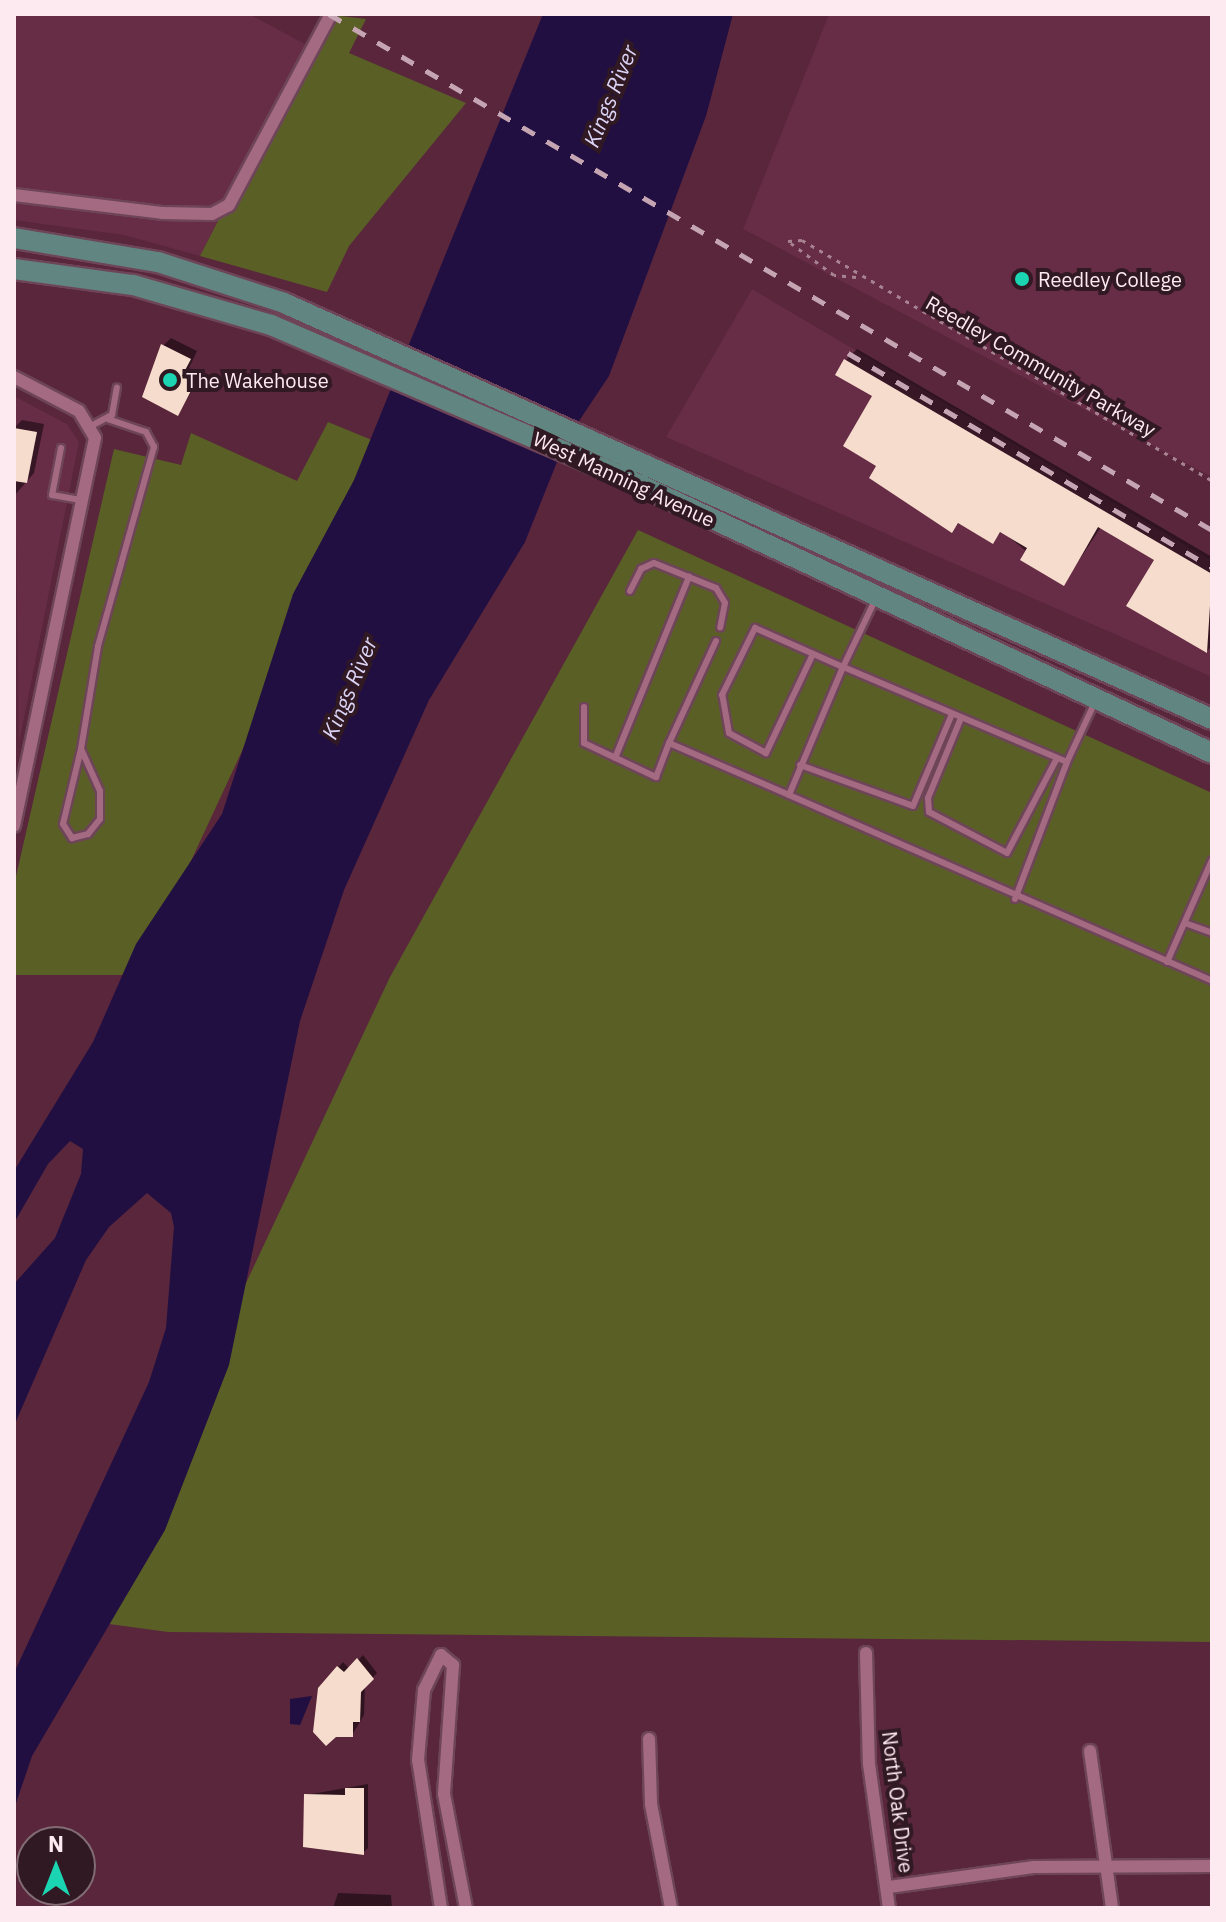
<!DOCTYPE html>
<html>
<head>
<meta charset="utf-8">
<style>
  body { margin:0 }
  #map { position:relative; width:1226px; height:1922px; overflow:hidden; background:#59263c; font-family:"IBM Plex Sans",sans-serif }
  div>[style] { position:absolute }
  .built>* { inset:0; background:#672c46 }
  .green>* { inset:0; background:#5a6025 }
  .water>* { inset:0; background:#210f42 }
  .shadow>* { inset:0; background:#0007 }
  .building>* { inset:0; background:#f6dccc }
  .path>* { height:3px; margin-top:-1.5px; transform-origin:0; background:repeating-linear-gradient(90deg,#a78392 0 4px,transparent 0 10px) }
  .roads { filter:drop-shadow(2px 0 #6e4558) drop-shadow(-2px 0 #6e4558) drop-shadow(0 2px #6e4558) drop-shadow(0 -2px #6e4558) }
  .service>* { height:6px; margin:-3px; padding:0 3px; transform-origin:3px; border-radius:3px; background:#a46a81 }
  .minor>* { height:12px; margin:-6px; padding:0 6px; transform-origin:6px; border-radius:6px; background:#a46a81 }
  .primary>* { height:20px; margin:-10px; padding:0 10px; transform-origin:10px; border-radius:10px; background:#618580 }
  .rail>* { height:5px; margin-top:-2.5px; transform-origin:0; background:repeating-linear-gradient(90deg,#c4a5b1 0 14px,transparent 0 28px) }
  .dots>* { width:22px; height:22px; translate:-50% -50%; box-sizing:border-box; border:4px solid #301922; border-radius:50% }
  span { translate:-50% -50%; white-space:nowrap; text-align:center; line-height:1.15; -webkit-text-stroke:8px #301922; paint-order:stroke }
  .poi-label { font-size:20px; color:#fde9f0 }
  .left { translate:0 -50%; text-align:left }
  .street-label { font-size:20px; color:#fde9f0 }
  .water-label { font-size:22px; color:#dad3f6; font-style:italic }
  .frame { position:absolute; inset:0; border:16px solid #fde9f0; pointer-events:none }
  .north { position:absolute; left:16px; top:1826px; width:80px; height:80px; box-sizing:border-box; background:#301922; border:2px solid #826c74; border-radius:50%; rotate:0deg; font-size:22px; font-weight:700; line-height:32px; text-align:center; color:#fde9f0 }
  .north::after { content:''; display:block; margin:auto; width:28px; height:36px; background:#1bd5b2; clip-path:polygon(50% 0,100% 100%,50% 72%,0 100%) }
</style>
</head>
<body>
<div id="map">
  <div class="built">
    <div style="clip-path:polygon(14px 14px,249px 14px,307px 45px,200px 256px,124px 235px,14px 220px)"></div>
    <div style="clip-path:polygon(829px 14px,1212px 14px,1212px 477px,743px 229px)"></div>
    <div style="clip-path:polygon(752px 289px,1212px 561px,1212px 677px,666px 437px)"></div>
    <div style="clip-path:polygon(14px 396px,67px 424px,79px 442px,19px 743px)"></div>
  </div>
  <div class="green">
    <div style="clip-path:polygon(324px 14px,366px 19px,349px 53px,466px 103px,349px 246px,327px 292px,200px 256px)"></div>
    <div style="clip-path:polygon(328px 422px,384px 445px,138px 975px,14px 975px,14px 885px,114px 449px,181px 465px,191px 433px,297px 481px)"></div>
    <div style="clip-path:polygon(638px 530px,1212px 793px,1212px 1642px,168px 1632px,87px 1621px,390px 977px)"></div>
  </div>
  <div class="water">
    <div style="clip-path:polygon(543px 14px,733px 14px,706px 116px,609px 376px,565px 442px,525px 542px,429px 700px,344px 890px,300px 1021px,229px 1365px,165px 1530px,32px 1756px,14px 1809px,14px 1673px,149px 1382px,166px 1328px,174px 1227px,171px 1213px,147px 1193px,109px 1227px,86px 1260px,14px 1426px,14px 1284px,55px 1238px,81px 1174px,83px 1149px,70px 1141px,48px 1164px,14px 1223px,14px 1171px,93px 1042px,136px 944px,222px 814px,293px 594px,354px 480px)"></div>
    <div style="clip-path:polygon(312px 1696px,300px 1725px,290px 1724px,290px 1699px)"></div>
  </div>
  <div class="shadow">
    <div style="clip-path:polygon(171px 338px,197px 351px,189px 368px,202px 375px,178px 413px,163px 346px)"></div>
    <div style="clip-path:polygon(857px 349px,1212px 557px,1212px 646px,1207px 651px,1156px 559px,1101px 527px,1064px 583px,1002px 531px,992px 541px,960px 522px,952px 530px,872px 477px,879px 465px,875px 396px,846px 360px)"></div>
    <div style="clip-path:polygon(22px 420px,44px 424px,34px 473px,14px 496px,14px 428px)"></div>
    <div style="clip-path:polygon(363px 1655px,377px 1673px,365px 1685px,364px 1715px,352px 1735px,320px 1689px,343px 1662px,350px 1669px)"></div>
    <div style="clip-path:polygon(368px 1784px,368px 1848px,363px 1853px,306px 1795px)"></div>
    <div style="clip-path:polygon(338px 1893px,391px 1895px,392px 1908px,333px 1908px)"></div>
  </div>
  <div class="building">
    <div style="clip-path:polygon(161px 344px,191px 359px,182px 376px,195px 383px,178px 416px,142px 397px)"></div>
    <div style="clip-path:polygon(844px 359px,1212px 574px,1207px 653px,1126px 606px,1154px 560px,1098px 527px,1064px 586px,1020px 560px,1027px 548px,1000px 532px,993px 544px,958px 523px,952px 533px,869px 478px,876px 466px,843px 446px,872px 396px,835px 375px)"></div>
    <div style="clip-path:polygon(14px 428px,37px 432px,27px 483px,14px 481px)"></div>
    <div style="clip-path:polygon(357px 1658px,374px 1679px,361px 1692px,360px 1722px,353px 1722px,353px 1737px,336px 1737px,326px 1746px,313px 1732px,318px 1688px,337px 1666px,344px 1672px)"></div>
    <div style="clip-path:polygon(345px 1788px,364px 1788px,364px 1855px,303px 1847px,304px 1794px,345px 1795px)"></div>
  </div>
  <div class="path">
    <div style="left:856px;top:277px;width:22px;rotate:-175deg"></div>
    <div style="left:834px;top:275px;width:57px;rotate:-143.5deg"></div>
    <div style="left:788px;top:241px;width:14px;rotate:-4deg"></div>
    <div style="left:802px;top:240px;width:476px;rotate:30.4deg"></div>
  </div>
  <div class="roads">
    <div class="service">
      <div style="left:91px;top:426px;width:24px;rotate:-28deg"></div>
      <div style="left:112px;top:415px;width:28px;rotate:-80deg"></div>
      <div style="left:61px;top:448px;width:48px;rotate:100.8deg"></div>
      <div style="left:52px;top:495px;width:29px;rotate:10deg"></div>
      <div style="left:630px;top:591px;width:25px;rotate:-63deg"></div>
      <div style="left:641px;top:569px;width:14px;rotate:-25deg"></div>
      <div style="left:654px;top:563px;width:67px;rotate:22deg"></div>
      <div style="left:716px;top:588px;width:17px;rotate:59deg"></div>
      <div style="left:725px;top:603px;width:25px;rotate:101deg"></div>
      <div style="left:716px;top:641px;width:112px;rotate:114.7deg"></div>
      <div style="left:669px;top:743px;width:131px;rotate:23.4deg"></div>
      <div style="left:813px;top:654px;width:110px;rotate:115.4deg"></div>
      <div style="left:766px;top:753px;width:42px;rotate:-151.6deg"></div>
      <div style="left:729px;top:733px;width:39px;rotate:-100deg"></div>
      <div style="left:722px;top:695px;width:75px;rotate:-63.8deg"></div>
      <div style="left:755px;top:628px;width:96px;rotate:23.9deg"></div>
      <div style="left:843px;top:667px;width:76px;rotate:-64.4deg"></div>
      <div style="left:1095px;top:702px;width:66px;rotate:115deg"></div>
      <div style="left:1067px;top:762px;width:243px;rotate:-157deg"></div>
      <div style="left:843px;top:667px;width:139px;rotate:112.9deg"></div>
      <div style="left:789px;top:795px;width:462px;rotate:23.7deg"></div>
      <div style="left:584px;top:707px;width:36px;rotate:90deg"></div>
      <div style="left:584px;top:743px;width:80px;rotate:25.3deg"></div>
      <div style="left:656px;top:777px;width:36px;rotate:-69deg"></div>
      <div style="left:961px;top:718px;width:87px;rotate:112.4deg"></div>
      <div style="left:928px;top:798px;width:14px;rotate:86deg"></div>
      <div style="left:929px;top:812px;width:88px;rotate:27.7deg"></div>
      <div style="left:1007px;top:853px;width:107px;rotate:-62.2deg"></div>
      <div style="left:81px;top:749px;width:77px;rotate:103.5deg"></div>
      <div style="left:63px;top:824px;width:17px;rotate:57deg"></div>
      <div style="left:72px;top:838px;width:16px;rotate:-14deg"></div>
      <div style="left:88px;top:834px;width:19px;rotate:-51deg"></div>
      <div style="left:100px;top:819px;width:28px;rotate:-90deg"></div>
      <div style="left:100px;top:791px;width:46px;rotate:-114.3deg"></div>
      <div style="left:81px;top:749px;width:104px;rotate:-80.6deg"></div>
      <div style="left:98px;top:646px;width:207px;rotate:-74.3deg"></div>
      <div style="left:154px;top:447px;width:17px;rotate:-118deg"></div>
      <div style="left:146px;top:432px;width:40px;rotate:-161.1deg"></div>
      <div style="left:615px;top:758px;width:196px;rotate:-67.8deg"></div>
      <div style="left:800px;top:765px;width:120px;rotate:19.9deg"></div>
      <div style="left:913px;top:806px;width:100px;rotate:-67deg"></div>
      <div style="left:1015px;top:899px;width:147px;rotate:-69.2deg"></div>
      <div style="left:1185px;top:923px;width:29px;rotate:20deg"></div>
      <div style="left:1167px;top:962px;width:111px;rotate:-66.2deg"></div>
    </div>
    <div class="minor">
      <div style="left:14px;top:195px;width:149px;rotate:6.9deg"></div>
      <div style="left:162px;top:213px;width:50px;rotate:1.1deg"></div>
      <div style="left:212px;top:214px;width:19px;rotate:-28deg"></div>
      <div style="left:229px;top:205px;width:217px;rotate:-61.9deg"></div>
      <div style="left:14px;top:377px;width:73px;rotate:27.6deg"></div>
      <div style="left:79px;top:411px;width:31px;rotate:59deg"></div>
      <div style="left:95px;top:438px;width:396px;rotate:101.8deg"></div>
      <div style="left:866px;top:1653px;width:111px;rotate:88.5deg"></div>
      <div style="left:869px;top:1764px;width:145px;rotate:82.1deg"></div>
      <div style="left:649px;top:1739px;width:65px;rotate:88.2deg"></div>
      <div style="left:651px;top:1804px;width:106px;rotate:79.1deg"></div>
      <div style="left:1090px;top:1751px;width:159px;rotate:82deg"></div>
      <div style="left:889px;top:1887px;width:146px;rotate:-7.9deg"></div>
      <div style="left:1034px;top:1867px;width:178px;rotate:-0.3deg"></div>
      <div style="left:441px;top:1908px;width:150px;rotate:-98.8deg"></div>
      <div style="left:418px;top:1760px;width:70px;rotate:-85.1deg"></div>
      <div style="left:424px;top:1690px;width:39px;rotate:-64deg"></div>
      <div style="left:441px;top:1655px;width:16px;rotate:40deg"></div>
      <div style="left:453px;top:1665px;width:129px;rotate:94deg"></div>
      <div style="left:444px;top:1794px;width:116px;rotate:79.1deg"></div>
    </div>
    <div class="primary">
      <div style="left:14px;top:238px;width:146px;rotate:9.5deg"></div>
      <div style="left:158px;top:262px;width:133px;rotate:18deg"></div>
      <div style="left:284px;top:303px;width:1017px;rotate:24.15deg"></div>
      <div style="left:14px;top:269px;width:120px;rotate:7.7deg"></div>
      <div style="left:133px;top:285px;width:144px;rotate:16.2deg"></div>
      <div style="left:271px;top:325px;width:379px;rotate:23.3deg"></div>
      <div style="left:619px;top:475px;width:655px;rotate:25.12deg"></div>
    </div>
  </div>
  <div class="rail">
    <div style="left:329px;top:14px;width:1023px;rotate:30.3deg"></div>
    <div style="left:848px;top:353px;width:422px;rotate:30.5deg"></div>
  </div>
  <div class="dots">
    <div style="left:1022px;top:279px;background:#1bd5b2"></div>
    <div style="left:170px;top:380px;background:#1bd5b2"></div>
  </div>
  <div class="poi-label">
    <span class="left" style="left:1038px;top:279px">Reedley College</span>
    <span class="left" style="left:186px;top:380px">The Wakehouse</span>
  </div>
  <div class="street-label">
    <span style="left:1041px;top:366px;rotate:30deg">Reedley Community Parkway</span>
    <span style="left:624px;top:479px;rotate:25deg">West Manning Avenue</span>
    <span style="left:898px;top:1802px;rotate:83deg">North Oak Drive</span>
  </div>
  <div class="water-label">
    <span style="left:610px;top:96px;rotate:-68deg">Kings River</span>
    <span style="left:349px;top:688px;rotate:-67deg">Kings River</span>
  </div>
  <div class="frame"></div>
  <div class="north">N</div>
</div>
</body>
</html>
